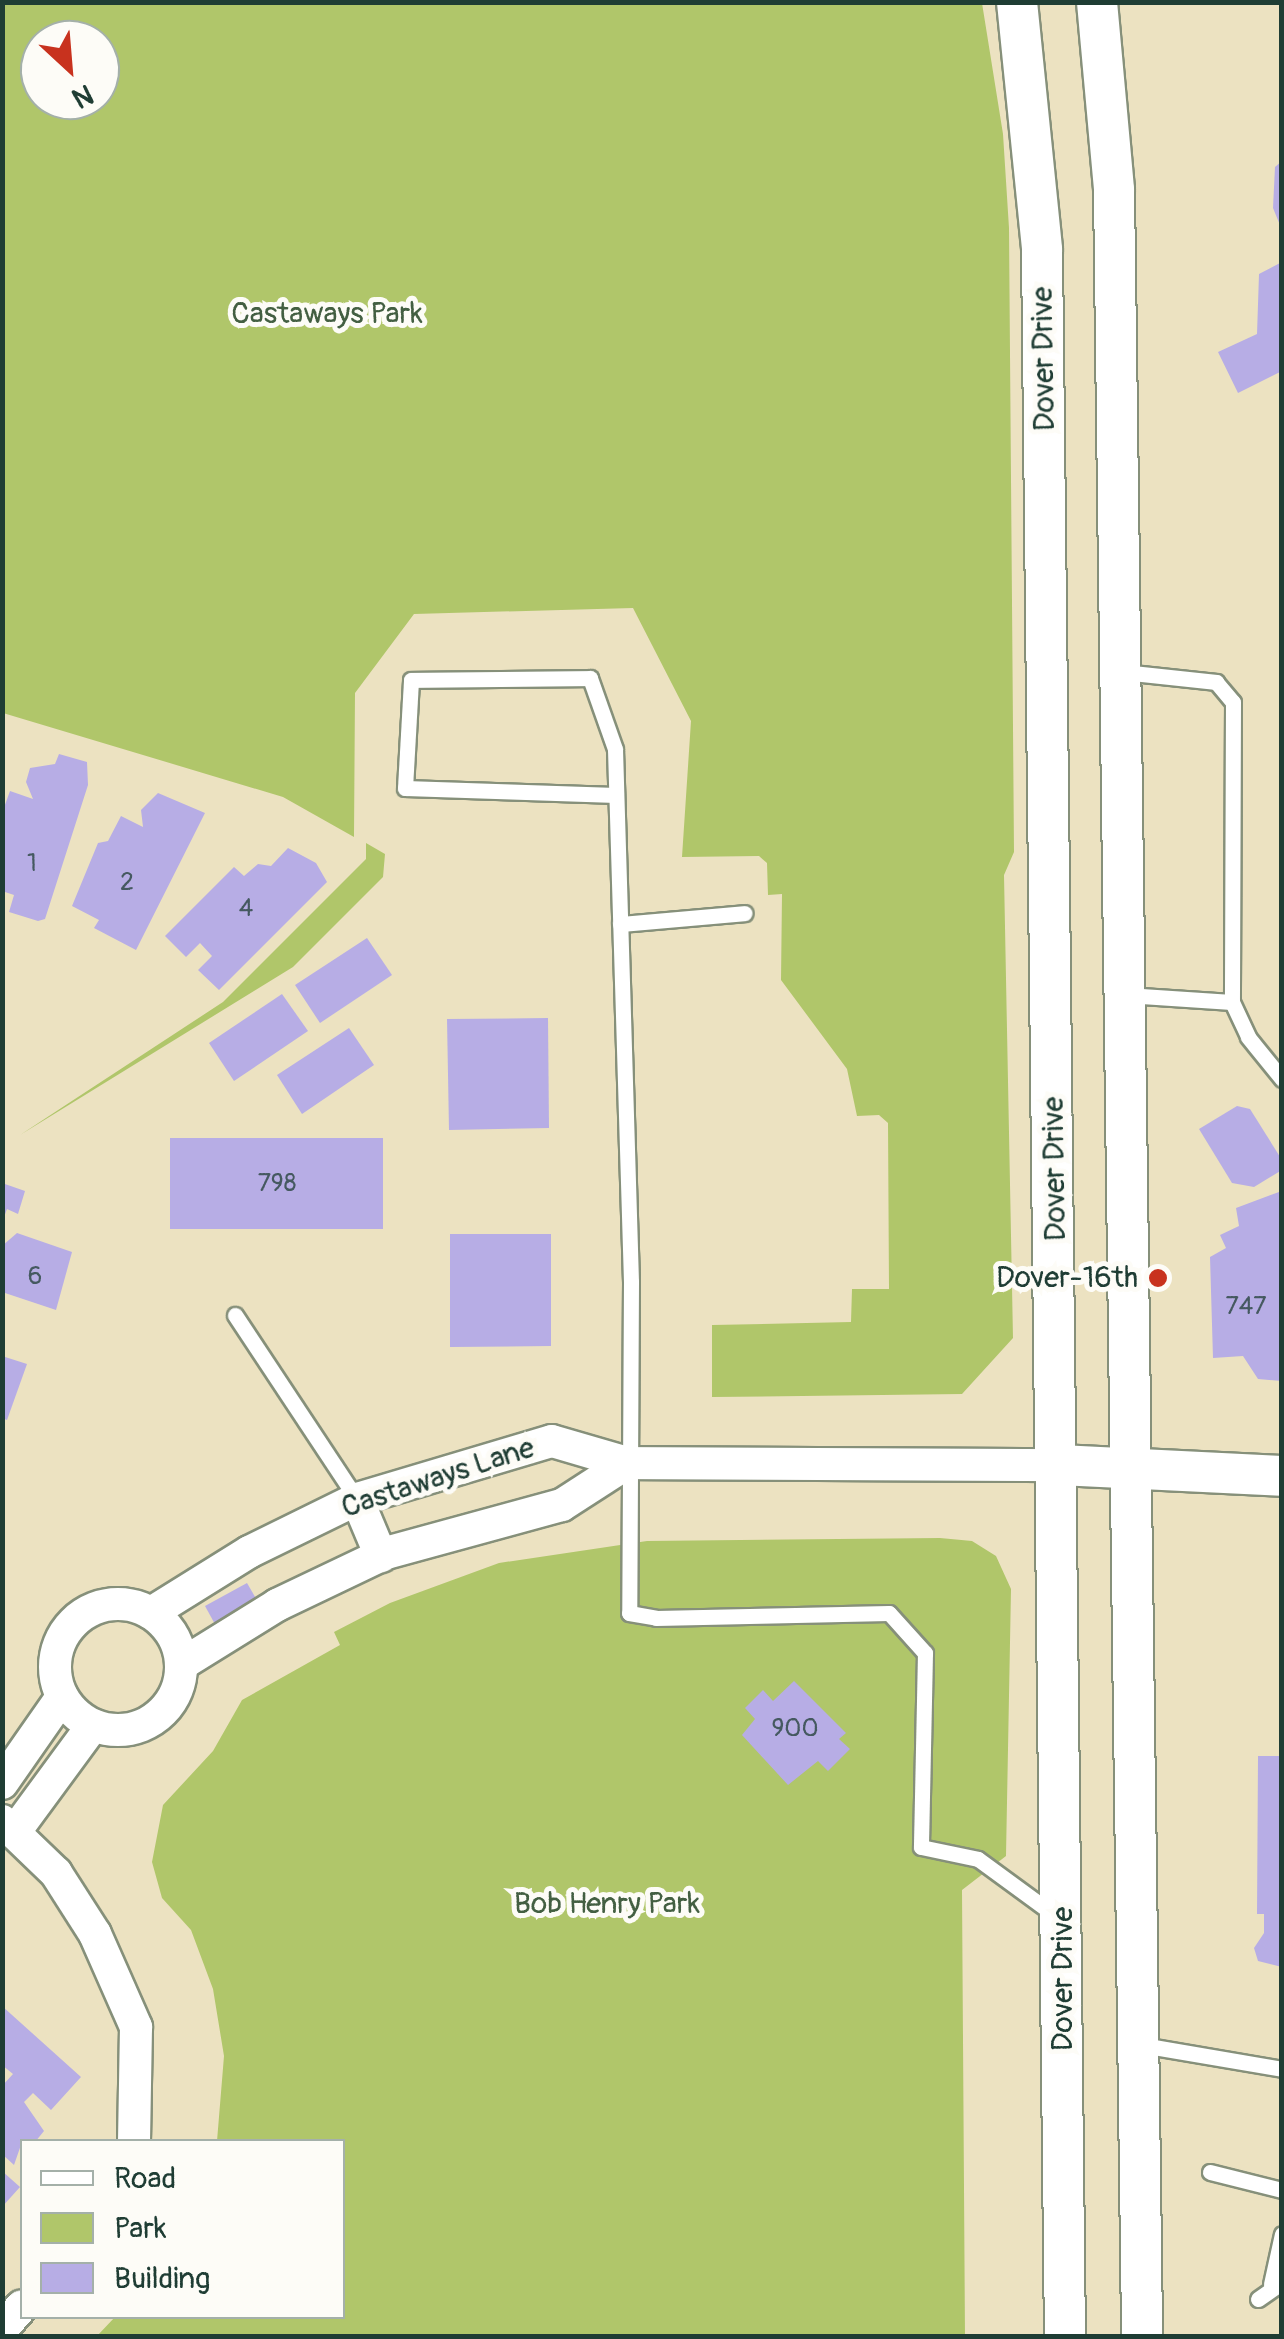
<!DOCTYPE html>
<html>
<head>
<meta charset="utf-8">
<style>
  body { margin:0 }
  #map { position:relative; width:1284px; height:2339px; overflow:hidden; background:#ece2c1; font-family:Pangolin,sans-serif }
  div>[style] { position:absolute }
  .green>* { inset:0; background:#b0c66a }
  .building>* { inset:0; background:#b7ade5 }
  .roads { filter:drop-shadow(2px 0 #86907a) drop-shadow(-2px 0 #86907a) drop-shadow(0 2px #86907a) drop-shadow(0 -2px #86907a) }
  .service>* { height:15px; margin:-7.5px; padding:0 7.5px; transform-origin:7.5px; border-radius:7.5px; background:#fff }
  .minor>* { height:32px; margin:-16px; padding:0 16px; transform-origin:16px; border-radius:16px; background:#fff }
  .minor>.ring { margin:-16px; padding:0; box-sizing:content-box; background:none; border:32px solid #fff; border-radius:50% }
  .tertiary>* { height:40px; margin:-20px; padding:0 20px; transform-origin:20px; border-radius:20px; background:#fff }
  .dots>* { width:28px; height:28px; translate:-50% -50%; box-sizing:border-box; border:5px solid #fdfcf7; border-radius:50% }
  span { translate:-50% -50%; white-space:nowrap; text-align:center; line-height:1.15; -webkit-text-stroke:10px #fdfcf7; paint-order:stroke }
  .number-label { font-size:25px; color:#455960 }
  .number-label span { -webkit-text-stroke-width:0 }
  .park-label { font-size:30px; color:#435f42 }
  .street-label { font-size:30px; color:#1f3d34 }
  .poi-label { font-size:30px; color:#1f3d34 }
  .right { translate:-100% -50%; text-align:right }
  .frame { position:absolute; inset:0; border:5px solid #1f3d34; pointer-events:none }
  .legend { position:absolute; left:20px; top:2139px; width:325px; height:180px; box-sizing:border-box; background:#fdfcf7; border:2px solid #a4b0a9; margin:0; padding:12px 18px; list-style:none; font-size:30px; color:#1f3d34 }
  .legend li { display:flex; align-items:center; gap:20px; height:50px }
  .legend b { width:50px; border:2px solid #a4b0a9 }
  .north { position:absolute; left:20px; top:20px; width:100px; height:100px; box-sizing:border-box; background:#fdfcf7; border:2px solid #a4b0a9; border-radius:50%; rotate:154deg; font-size:28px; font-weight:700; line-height:40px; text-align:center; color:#1f3d34 }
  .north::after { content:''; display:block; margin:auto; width:35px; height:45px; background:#c8321e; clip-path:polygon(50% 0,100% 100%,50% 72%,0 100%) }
</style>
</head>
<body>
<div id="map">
  <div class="green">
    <div style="clip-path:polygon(evenodd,2px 3px,982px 3px,1003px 134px,1009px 228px,1014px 852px,1004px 875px,1013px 1338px,962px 1394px,712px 1397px,712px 1325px,851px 1322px,852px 1289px,889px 1289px,888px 1123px,879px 1115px,857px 1116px,847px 1069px,781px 980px,782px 894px,768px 895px,767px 863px,759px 856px,682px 857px,691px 721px,633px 608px,414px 614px,355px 693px,354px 837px,283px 797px,3px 713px,2px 3px,40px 40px,100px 40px,100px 100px,40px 100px,40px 40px)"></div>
    <div style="clip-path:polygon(366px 843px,385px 854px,383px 877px,293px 967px,20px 1135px,223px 1002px,366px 859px)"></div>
    <div style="clip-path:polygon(940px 1538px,972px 1541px,996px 1556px,1011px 1589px,1006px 1856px,962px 1890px,965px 2336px,97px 2336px,115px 2317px,342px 2316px,342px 2142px,217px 2141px,224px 2056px,213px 1989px,191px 1930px,162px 1898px,152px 1862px,163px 1805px,213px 1751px,242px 1700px,340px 1645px,334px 1632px,390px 1603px,499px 1563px,647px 1541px)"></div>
  </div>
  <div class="building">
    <div style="clip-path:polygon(1282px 161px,1282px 230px,1273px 208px,1275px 167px)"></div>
    <div style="clip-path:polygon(1280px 263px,1282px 371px,1238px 393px,1218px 352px,1257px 334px,1259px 274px)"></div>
    <div style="clip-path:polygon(59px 754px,87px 762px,88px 785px,45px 919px,38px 921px,9px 912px,14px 895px,2px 891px,2px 813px,10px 791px,33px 799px,26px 782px,30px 768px,55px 764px)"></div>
    <div style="clip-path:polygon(158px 793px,205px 813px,136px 950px,94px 928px,99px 920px,72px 906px,98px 843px,108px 841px,121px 816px,143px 827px,141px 810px)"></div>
    <div style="clip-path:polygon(288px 848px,316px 863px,327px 882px,219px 990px,198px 970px,212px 956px,200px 943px,186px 957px,165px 936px,234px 867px,244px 876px,258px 864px,271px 866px)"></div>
    <div style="clip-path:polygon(367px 938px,392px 975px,320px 1023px,295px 985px)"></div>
    <div style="clip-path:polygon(282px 994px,308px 1031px,234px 1081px,209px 1043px)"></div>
    <div style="clip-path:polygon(548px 1018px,549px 1128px,449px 1130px,447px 1019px)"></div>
    <div style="clip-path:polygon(349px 1028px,374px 1065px,302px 1114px,277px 1075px)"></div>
    <div style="clip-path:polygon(1237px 1106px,1250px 1109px,1282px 1160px,1282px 1170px,1254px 1187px,1232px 1183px,1199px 1129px)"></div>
    <div style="clip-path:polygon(170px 1138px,383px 1138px,383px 1229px,170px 1229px)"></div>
    <div style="clip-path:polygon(2px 1183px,25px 1191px,18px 1214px,7px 1209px,3px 1220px)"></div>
    <div style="clip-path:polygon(1279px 1192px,1282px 1193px,1282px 1381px,1258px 1379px,1243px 1356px,1213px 1358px,1210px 1257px,1226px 1248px,1220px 1235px,1239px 1226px,1236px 1208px)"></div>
    <div style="clip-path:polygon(17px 1233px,72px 1252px,56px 1310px,2px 1292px,2px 1246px)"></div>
    <div style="clip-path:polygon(450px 1234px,551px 1234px,551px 1346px,450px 1347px)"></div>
    <div style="clip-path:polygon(2px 1356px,27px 1364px,7px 1420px,2px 1418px)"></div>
    <div style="clip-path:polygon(247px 1583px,258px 1602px,216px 1626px,205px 1606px)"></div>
    <div style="clip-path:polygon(794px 1681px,846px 1733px,839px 1739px,850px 1749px,828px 1771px,818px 1761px,788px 1785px,742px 1735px,755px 1719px,745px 1708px,763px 1690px,773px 1701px)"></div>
    <div style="clip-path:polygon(1258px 1756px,1282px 1756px,1282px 1967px,1258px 1961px,1254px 1948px,1264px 1933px,1264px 1914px,1257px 1914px)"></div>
    <div style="clip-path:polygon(2px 2006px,81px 2077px,51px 2110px,33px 2093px,24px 2102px,44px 2131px,35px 2142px,22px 2142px,14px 2165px,2px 2154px,2px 2086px,13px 2074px,2px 2065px)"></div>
    <div style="clip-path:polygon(2px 2171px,20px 2187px,2px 2207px)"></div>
  </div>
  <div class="roads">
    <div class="service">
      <div style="left:1123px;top:672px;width:94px;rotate:6.1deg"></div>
      <div style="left:1216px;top:682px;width:26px;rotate:50deg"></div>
      <div style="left:1233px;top:702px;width:300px;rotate:90.2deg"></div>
      <div style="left:1232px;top:1002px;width:38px;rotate:65deg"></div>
      <div style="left:1248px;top:1037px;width:54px;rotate:51deg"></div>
      <div style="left:616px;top:795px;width:211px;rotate:-178.1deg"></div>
      <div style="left:405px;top:788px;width:108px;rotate:-86.8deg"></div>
      <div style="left:411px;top:680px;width:179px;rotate:-0.6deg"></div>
      <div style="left:590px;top:678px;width:75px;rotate:70.6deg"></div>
      <div style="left:615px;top:749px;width:533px;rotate:88.28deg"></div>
      <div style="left:631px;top:1282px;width:331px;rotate:90.3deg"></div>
      <div style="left:629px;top:1613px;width:27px;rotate:10deg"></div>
      <div style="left:656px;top:1618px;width:233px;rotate:-1.2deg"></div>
      <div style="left:889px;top:1613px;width:54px;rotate:48deg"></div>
      <div style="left:925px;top:1653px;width:194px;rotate:91.2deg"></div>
      <div style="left:921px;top:1847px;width:58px;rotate:11.9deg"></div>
      <div style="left:978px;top:1859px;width:97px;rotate:36.2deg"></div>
      <div style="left:620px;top:924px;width:125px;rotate:-5deg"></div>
      <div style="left:1126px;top:995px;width:106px;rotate:3.8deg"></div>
      <div style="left:235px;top:1315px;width:221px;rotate:56.5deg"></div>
      <div style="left:1142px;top:2045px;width:142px;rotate:9.7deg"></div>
      <div style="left:1210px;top:2172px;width:74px;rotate:14deg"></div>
      <div style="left:1271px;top:2284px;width:51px;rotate:-77.6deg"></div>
      <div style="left:1258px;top:2299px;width:24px;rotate:-35deg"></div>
    </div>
    <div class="minor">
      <div style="left:357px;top:1499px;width:62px;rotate:67.2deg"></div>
      <div class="ring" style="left:55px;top:1604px;width:94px;height:94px"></div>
      <div style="left:151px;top:1613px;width:115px;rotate:-31.9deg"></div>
      <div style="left:249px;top:1552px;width:120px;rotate:-26.1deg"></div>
      <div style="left:357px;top:1499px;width:203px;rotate:-16.6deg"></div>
      <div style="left:552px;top:1441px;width:78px;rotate:16.3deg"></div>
      <div style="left:627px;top:1463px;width:432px;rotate:0.3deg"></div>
      <div style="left:182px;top:1664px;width:112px;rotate:-31.8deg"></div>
      <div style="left:277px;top:1605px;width:121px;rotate:-25.5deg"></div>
      <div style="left:386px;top:1553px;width:182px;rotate:-15.3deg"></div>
      <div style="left:562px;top:1505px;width:77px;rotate:-32.9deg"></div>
      <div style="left:2px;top:1783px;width:105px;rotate:-55.1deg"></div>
      <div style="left:2px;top:1821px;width:75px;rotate:43.9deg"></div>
      <div style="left:56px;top:1873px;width:72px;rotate:57.4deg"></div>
      <div style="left:95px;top:1934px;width:102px;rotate:66.2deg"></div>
      <div style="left:136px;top:2027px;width:115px;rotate:91deg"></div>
      <div style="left:16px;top:1830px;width:130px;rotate:-53.7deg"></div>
      <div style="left:2px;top:2329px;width:30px;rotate:-49deg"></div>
    </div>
    <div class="tertiary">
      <div style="left:1017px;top:2px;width:249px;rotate:84.2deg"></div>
      <div style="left:1042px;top:250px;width:2086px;rotate:89.37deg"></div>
      <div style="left:1097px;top:2px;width:189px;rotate:84.8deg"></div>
      <div style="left:1114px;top:190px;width:2146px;rotate:89.25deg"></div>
      <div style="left:1059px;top:1465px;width:223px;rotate:2.8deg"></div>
    </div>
  </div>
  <div class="dots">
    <div style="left:1158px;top:1278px;background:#c8321e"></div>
  </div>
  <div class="number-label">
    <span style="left:32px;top:864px">1</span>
    <span style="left:127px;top:883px">2</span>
    <span style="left:246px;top:909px">4</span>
    <span style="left:277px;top:1184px">798</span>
    <span style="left:35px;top:1277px">6</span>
    <span style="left:1246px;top:1307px">747</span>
    <span style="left:795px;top:1729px">900</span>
  </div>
  <div class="park-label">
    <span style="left:327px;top:314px">Castaways Park</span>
    <span style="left:607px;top:1904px">Bob Henry Park</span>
  </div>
  <div class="street-label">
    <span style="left:1044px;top:359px;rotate:-91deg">Dover Drive</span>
    <span style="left:1055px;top:1169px;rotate:-91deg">Dover Drive</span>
    <span style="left:438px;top:1478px;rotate:-18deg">Castaways Lane</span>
    <span style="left:1063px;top:1979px;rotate:-90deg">Dover Drive</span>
  </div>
  <div class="poi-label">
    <span class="right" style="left:1138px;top:1278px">Dover-16th</span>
  </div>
  <div class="frame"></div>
  <ul class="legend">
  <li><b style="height:12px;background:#fff"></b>Road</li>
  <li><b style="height:28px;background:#b0c66a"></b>Park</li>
  <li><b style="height:28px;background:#b7ade5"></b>Building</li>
  </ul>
  <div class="north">N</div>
</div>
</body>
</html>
